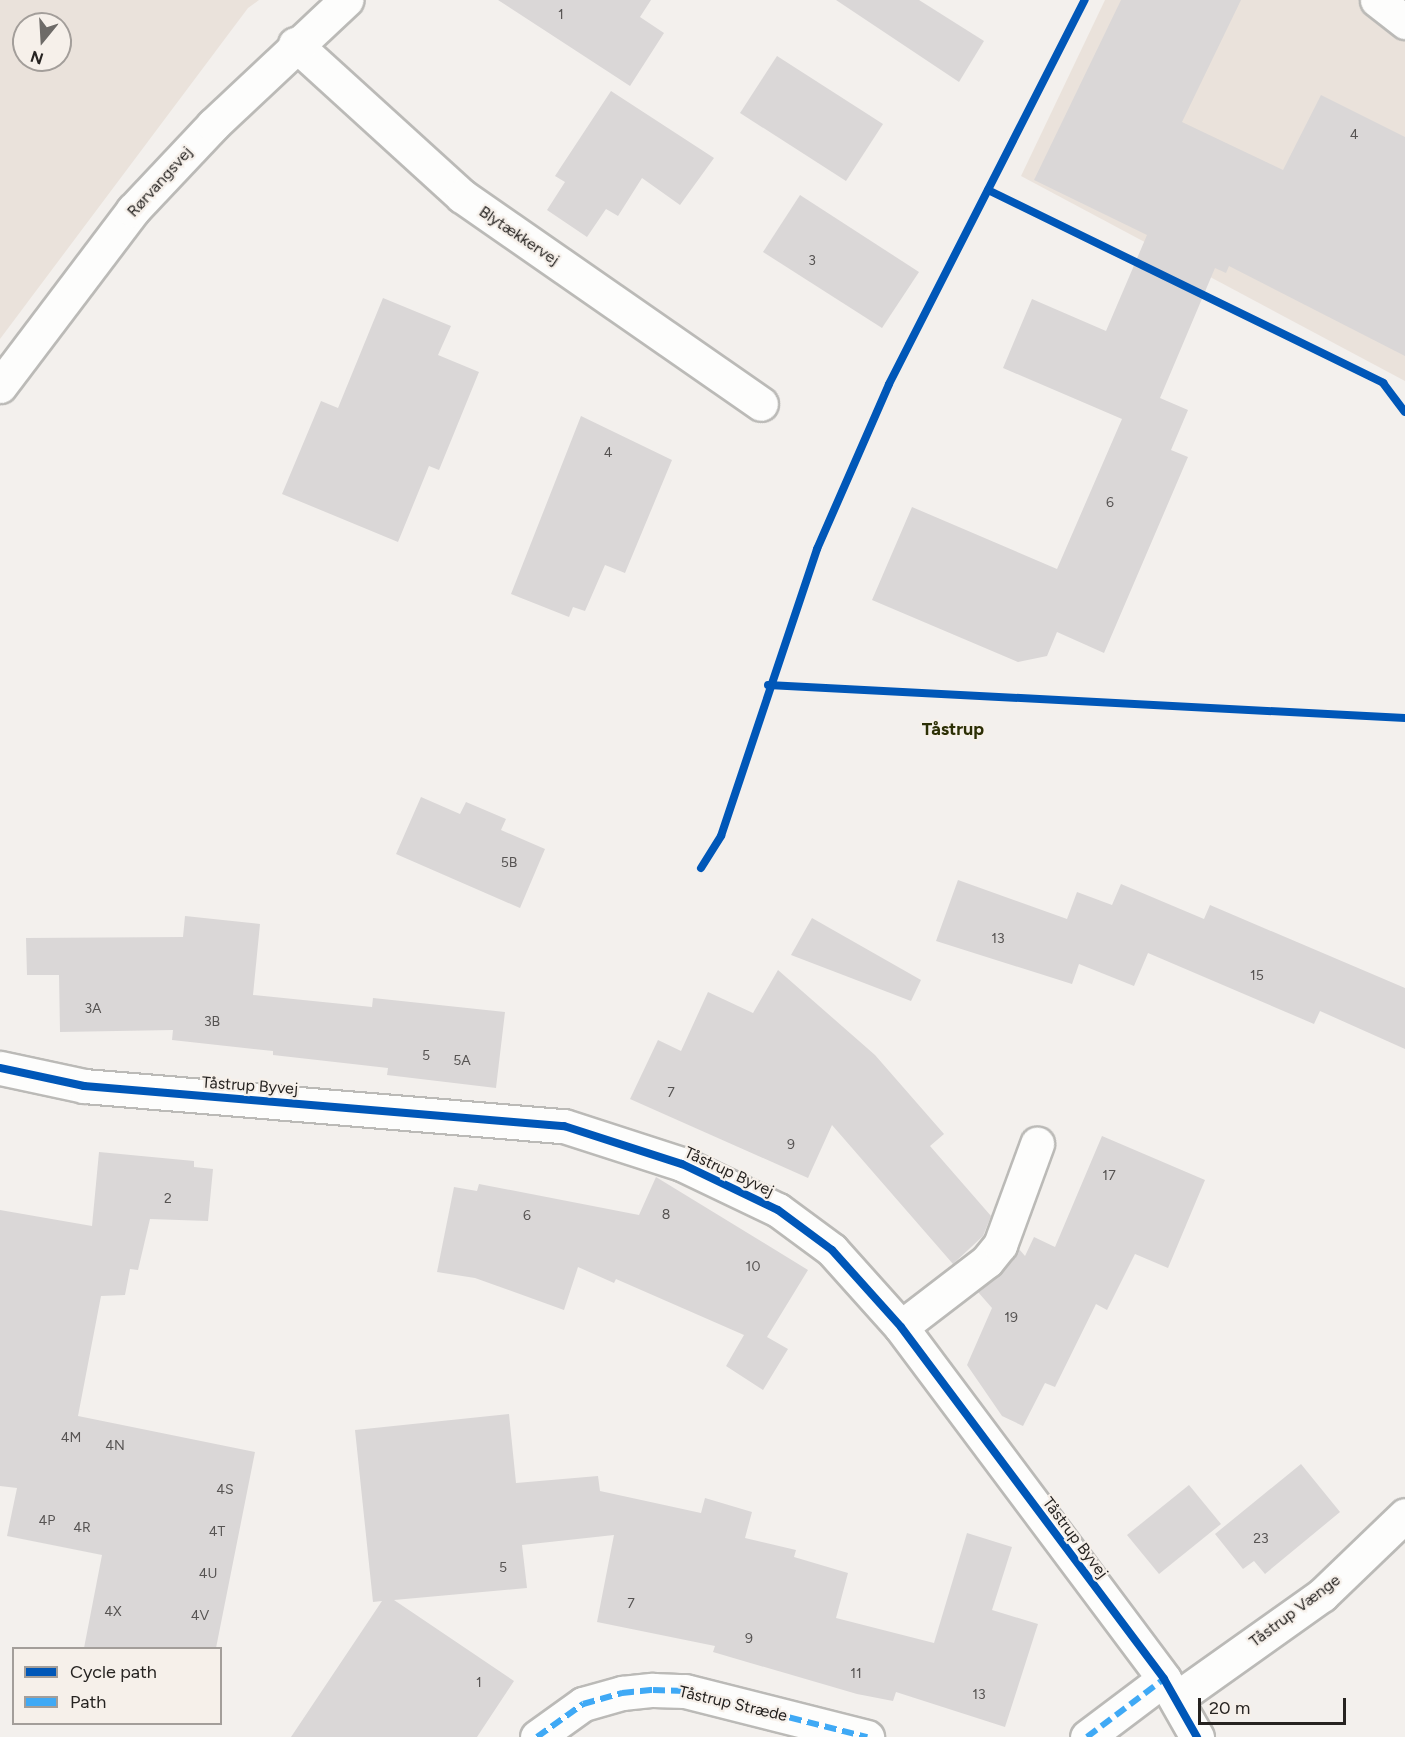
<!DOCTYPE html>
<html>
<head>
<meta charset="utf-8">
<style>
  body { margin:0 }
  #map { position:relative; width:1405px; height:1737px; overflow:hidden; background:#f3f0ed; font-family:Figtree,sans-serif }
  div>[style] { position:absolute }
  .built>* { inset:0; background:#eae2db }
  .building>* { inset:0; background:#dad7d7 }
  .roads { filter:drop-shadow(2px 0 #bbbab7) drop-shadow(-2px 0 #bbbab7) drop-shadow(0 2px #bbbab7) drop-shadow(0 -2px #bbbab7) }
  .street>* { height:33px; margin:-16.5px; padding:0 16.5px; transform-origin:16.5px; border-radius:16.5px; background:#fdfdfc }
  .quiet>* { height:6px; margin-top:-3px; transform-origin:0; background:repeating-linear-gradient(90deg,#3fa9f5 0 12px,transparent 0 18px) }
  .cycleway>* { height:8px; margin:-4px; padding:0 4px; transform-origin:4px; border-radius:4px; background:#0057b8 }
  span { translate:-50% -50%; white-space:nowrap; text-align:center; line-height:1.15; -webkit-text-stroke:4.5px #f6f0ea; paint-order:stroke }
  .number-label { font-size:14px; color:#565352 }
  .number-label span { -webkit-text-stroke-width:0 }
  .street-label { font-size:16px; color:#262321 }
  .neighbourhood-label { font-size:18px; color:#2c2f05; font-weight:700 }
  .legend { position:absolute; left:12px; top:1647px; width:210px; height:78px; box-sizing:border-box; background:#f6f0ea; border:2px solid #a39e9a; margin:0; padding:8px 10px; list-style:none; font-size:18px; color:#262321 }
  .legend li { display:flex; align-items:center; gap:12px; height:30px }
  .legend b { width:30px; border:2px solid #a39e9a }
  .north { position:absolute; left:12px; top:12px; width:60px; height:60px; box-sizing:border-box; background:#f6f0ea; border:2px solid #a39e9a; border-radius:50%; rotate:198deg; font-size:16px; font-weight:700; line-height:24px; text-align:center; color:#262321 }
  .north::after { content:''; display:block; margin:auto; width:21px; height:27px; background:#6e6b68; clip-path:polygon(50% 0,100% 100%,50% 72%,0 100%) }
  .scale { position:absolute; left:1198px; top:1698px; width:148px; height:27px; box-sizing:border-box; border:3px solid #262321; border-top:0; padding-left:8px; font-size:18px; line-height:21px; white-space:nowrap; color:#262321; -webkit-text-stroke:4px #f6f0ea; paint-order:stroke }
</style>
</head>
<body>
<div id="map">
  <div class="built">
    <div style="clip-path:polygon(evenodd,0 0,259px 0,248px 8px,0 339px,0 0,24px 24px,60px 24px,60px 60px,24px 60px,24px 24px)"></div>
    <div style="clip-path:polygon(1105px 0,1405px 0,1405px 381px,1021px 176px)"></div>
  </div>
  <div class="building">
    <div style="clip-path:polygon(498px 0,651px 0,640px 17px,664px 33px,630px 86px)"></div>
    <div style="clip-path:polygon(836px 0,919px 0,984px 41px,959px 82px)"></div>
    <div style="clip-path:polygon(1121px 0,1241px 0,1182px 122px,1283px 170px,1321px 95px,1405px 137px,1405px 356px,1229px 266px,1226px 273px,1215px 268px,1160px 398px,1188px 410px,1171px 450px,1188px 457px,1104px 653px,1057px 632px,1047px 656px,1018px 662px,872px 600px,912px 507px,1057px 569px,1122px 419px,1003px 368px,1032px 299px,1106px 331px,1147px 235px,1034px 180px)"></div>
    <div style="clip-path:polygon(777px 56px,883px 124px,846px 181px,740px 113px)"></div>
    <div style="clip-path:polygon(611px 91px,714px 158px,680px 205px,642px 178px,618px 216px,606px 209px,587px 237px,547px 210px,565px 182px,555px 176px)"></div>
    <div style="clip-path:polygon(800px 195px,919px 272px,882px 328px,763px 252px)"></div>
    <div style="clip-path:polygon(383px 298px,451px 326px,438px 355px,479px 372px,439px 470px,429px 466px,398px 542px,282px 494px,321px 401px,338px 408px)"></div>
    <div style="clip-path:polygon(581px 416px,672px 460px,625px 573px,605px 565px,585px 611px,573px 607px,569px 617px,511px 594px)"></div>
    <div style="clip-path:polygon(421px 797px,460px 814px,466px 802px,506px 819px,501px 830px,545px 849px,520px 908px,396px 854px)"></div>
    <div style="clip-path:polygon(958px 880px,1067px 919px,1077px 892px,1112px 905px,1121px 884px,1204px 919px,1210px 905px,1405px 988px,1405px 1049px,1320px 1011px,1314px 1024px,1148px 953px,1134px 986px,1079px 964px,1072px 984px,936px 941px)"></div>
    <div style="clip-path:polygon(185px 916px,260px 924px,253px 995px,372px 1007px,373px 998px,505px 1012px,496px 1088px,387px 1075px,388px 1068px,273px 1055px,273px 1051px,172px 1040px,173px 1030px,60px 1032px,59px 975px,27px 975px,26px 938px,183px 937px)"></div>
    <div style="clip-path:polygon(812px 918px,921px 980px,911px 1001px,791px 955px)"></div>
    <div style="clip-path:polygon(778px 970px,875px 1055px,944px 1134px,930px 1146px,991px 1216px,983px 1236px,953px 1264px,832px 1125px,808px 1178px,630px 1099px,658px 1040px,681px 1051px,708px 992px,753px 1013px)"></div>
    <div style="clip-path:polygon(1102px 1136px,1205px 1180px,1168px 1268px,1135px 1254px,1107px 1310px,1096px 1304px,1055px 1387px,1045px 1383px,1023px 1426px,1002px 1416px,967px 1365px,992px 1308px,978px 1292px,1001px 1273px,1019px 1249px,1025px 1256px,1034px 1237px,1055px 1247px)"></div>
    <div style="clip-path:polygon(99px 1152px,194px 1161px,194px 1167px,213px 1169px,208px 1221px,150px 1219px,138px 1270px,130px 1269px,125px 1295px,101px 1296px,78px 1416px,255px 1452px,216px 1648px,84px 1648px,102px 1555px,7px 1536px,17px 1488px,0 1486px,0 1210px,92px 1226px)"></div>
    <div style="clip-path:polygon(656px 1177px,808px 1270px,767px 1337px,788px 1349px,763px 1390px,726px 1366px,744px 1335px,616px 1279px,614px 1283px,578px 1267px,564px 1310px,475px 1278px,437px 1272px,454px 1187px,477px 1191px,479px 1184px,639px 1215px)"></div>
    <div style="clip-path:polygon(509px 1414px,516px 1483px,598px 1476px,600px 1491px,701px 1513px,705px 1498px,752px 1512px,745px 1538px,796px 1550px,794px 1557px,848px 1573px,836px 1618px,934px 1643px,967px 1533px,1012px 1547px,992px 1610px,1038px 1624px,1005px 1727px,896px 1692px,893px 1701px,857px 1694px,713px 1652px,715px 1646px,597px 1622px,614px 1535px,522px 1545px,527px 1588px,394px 1600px,514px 1681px,477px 1737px,291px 1737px,382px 1601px,373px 1602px,355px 1430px)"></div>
    <div style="clip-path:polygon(1301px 1464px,1340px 1512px,1265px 1574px,1254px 1561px,1243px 1569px,1215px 1534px)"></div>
    <div style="clip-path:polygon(1189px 1485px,1221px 1524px,1159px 1574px,1127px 1535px)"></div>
  </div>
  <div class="roads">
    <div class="street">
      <div style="left:1377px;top:0;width:36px;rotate:38deg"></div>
      <div style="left:295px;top:44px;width:226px;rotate:42.3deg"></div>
      <div style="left:462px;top:196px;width:364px;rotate:34.8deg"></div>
      <div style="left:0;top:386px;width:221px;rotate:-52.9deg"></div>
      <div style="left:133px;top:210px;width:117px;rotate:-46.7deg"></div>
      <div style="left:213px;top:125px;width:183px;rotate:-43.2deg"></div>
      <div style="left:0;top:1068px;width:86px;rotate:12.1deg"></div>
      <div style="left:84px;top:1086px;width:482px;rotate:4.8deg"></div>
      <div style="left:564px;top:1126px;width:124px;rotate:17.9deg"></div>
      <div style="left:682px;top:1164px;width:106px;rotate:25.6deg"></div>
      <div style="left:778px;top:1210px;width:67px;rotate:36.5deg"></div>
      <div style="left:832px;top:1250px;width:103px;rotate:48.1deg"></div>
      <div style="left:901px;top:1327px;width:439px;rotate:53.2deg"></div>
      <div style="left:1164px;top:1679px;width:67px;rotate:60.4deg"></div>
      <div style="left:901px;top:1327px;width:108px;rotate:-37.5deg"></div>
      <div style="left:987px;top:1261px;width:21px;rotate:-51deg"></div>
      <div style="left:1000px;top:1245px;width:108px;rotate:-69.9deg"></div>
      <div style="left:1177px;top:1698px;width:178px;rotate:-35.4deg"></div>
      <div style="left:1322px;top:1595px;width:115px;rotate:-43.9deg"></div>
      <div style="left:537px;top:1737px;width:57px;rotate:-35.7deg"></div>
      <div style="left:583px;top:1704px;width:41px;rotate:-15.8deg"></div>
      <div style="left:622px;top:1693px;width:31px;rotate:-6deg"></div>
      <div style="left:653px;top:1690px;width:32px;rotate:2deg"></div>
      <div style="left:685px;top:1691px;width:188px;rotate:14.2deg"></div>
      <div style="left:1087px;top:1737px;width:96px;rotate:-37deg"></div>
    </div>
  </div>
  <div class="quiet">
    <div style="left:537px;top:1737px;width:57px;rotate:-35.7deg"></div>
    <div style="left:583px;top:1704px;width:41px;rotate:-15.8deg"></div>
    <div style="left:622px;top:1693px;width:31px;rotate:-6deg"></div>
    <div style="left:653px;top:1690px;width:32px;rotate:2deg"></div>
    <div style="left:685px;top:1691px;width:188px;rotate:14.2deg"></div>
    <div style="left:1087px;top:1737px;width:96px;rotate:-37deg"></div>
  </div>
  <div class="cycleway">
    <div style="left:988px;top:190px;width:440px;rotate:26deg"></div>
    <div style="left:1383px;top:383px;width:36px;rotate:53deg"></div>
    <div style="left:768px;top:685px;width:638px;rotate:2.97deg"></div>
    <div style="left:701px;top:868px;width:38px;rotate:-58deg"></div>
    <div style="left:721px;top:836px;width:303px;rotate:-71.5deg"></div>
    <div style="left:817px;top:549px;width:180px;rotate:-66.4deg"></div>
    <div style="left:889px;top:384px;width:431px;rotate:-63deg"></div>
    <div style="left:0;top:1068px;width:86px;rotate:12.1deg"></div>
    <div style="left:84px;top:1086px;width:482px;rotate:4.8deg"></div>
    <div style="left:564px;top:1126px;width:124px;rotate:17.9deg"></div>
    <div style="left:682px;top:1164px;width:106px;rotate:25.6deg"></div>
    <div style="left:778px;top:1210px;width:67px;rotate:36.5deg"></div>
    <div style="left:832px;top:1250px;width:103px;rotate:48.1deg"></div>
    <div style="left:901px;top:1327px;width:439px;rotate:53.2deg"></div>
    <div style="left:1164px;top:1679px;width:67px;rotate:60.4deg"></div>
  </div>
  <div class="number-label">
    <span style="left:561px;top:15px">1</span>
    <span style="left:1354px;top:135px">4</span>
    <span style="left:812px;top:261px">3</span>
    <span style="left:608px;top:453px">4</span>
    <span style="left:1110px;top:503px">6</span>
    <span style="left:509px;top:863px">5B</span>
    <span style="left:998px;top:939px">13</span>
    <span style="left:1257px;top:976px">15</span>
    <span style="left:93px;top:1009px">3A</span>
    <span style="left:212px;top:1022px">3B</span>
    <span style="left:426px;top:1056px">5</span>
    <span style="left:462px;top:1061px">5A</span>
    <span style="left:671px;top:1093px">7</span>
    <span style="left:791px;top:1145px">9</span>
    <span style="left:1109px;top:1176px">17</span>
    <span style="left:168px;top:1199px">2</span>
    <span style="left:666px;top:1215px">8</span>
    <span style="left:527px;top:1216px">6</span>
    <span style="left:753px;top:1267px">10</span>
    <span style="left:1011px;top:1318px">19</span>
    <span style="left:71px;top:1438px">4M</span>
    <span style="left:115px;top:1446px">4N</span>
    <span style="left:225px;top:1490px">4S</span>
    <span style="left:47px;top:1521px">4P</span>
    <span style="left:82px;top:1528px">4R</span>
    <span style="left:217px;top:1532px">4T</span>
    <span style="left:1261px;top:1539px">23</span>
    <span style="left:503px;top:1568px">5</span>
    <span style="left:208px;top:1574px">4U</span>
    <span style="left:631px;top:1604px">7</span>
    <span style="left:113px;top:1612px">4X</span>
    <span style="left:200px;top:1616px">4V</span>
    <span style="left:749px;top:1639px">9</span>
    <span style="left:856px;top:1674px">11</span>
    <span style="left:479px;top:1683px">1</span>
    <span style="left:979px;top:1695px">13</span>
  </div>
  <div class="street-label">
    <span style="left:160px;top:182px;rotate:-48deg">Rørvangsvej</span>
    <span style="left:519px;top:236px;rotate:34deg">Blytækkervej</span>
    <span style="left:250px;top:1086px;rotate:4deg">Tåstrup Byvej</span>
    <span style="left:729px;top:1172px;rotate:25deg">Tåstrup Byvej</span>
    <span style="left:1075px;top:1538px;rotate:53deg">Tåstrup Byvej</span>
    <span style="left:1295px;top:1611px;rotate:-37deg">Tåstrup Vænge</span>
    <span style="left:733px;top:1704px;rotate:13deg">Tåstrup Stræde</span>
  </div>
  <div class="neighbourhood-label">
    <span style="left:953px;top:729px">Tåstrup</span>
  </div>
  <ul class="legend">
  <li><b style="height:8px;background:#0057b8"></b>Cycle path</li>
  <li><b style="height:8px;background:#3fa9f5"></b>Path</li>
  </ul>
  <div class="north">N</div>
  <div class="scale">20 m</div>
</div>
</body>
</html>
